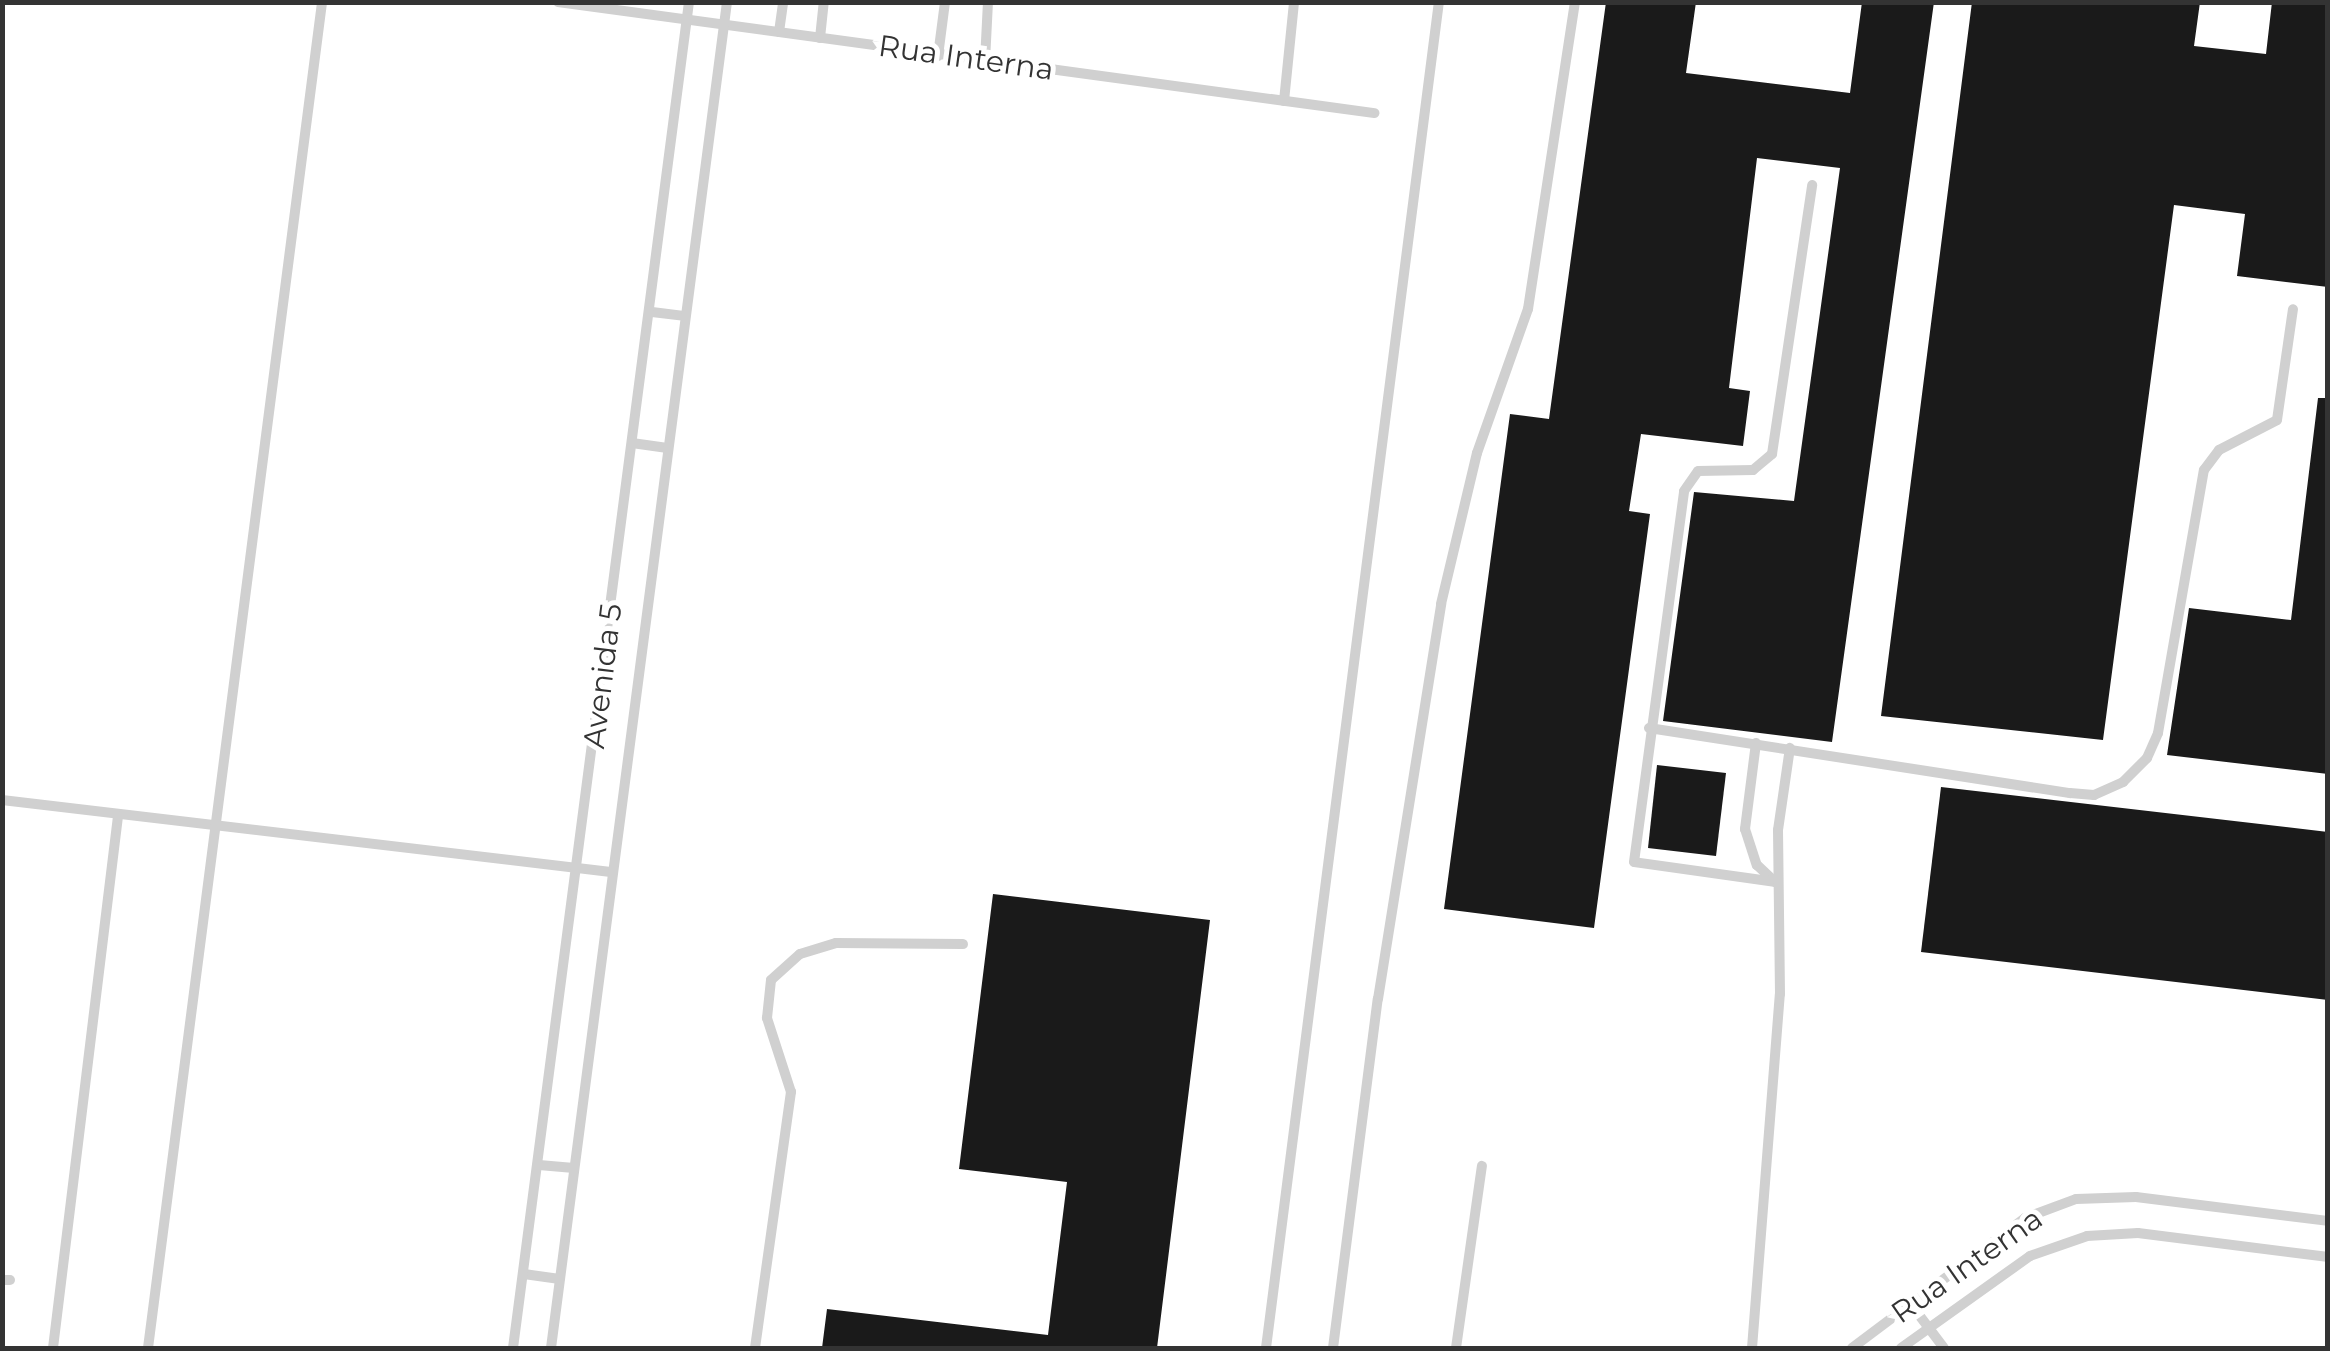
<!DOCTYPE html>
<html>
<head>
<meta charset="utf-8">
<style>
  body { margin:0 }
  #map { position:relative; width:2330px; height:1351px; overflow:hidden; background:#fff; font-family:Montserrat,sans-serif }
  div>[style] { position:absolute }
  .building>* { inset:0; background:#1a1a1a }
  .service>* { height:10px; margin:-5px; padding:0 5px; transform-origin:5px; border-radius:5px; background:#d0d0d0 }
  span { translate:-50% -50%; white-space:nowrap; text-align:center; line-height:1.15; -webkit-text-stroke:10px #fff; paint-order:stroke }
  .street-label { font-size:30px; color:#333 }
  .frame { position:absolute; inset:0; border:5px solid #333; pointer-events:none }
</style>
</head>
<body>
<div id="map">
  <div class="building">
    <div style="clip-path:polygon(1606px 2px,1696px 2px,1686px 73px,1850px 93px,1862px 2px,1934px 2px,1832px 742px,1663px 721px,1694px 492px,1794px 501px,1840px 168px,1757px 158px,1729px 388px,1750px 391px,1743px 446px,1641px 434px,1629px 511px,1650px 514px,1594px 928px,1444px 909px,1510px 414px,1549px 419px)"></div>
    <div style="clip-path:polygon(1972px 2px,2200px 2px,2194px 46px,2266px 54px,2272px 2px,2328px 2px,2328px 287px,2237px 276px,2245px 214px,2174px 205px,2103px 740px,1881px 716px)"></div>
    <div style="clip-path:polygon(2318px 398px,2328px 398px,2328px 774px,2167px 755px,2189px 608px,2291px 620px)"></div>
    <div style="clip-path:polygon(1657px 765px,1726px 773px,1716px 856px,1648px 848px)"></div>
    <div style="clip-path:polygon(1941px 787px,2328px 832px,2328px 1000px,1921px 952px)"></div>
    <div style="clip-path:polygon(993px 894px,1210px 920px,1157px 1348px,822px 1348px,827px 1309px,1048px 1335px,1067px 1182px,959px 1169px)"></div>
  </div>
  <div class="service">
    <div style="left:558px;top:2px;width:824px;rotate:7.75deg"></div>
    <div style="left:779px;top:32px;width:30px;rotate:-82deg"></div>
    <div style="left:820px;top:38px;width:36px;rotate:-84deg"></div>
    <div style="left:938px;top:56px;width:54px;rotate:-82.6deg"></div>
    <div style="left:985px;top:61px;width:59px;rotate:-87.1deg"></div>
    <div style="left:1284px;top:101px;width:100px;rotate:-84.2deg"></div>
    <div style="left:652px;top:312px;width:32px;rotate:7deg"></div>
    <div style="left:632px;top:443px;width:34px;rotate:8deg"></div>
    <div style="left:1649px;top:728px;width:426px;rotate:8.8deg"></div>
    <div style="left:2070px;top:793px;width:24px;rotate:5deg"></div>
    <div style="left:2094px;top:795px;width:32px;rotate:-24deg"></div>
    <div style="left:2123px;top:782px;width:34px;rotate:-45deg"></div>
    <div style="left:2147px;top:758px;width:27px;rotate:-66deg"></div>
    <div style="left:2158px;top:733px;width:267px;rotate:-80.1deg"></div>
    <div style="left:2204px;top:470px;width:25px;rotate:-53deg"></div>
    <div style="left:2219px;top:450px;width:65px;rotate:-27.3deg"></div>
    <div style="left:2277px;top:420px;width:112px;rotate:-81.8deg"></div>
    <div style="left:1756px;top:743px;width:87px;rotate:97.3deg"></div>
    <div style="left:1745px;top:829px;width:38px;rotate:72deg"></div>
    <div style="left:1757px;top:865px;width:25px;rotate:43deg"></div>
    <div style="left:2px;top:800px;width:613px;rotate:6.74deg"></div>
    <div style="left:1776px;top:882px;width:143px;rotate:-172deg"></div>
    <div style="left:1634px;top:862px;width:374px;rotate:-82.3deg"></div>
    <div style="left:1684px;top:491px;width:24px;rotate:-55deg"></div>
    <div style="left:1698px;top:471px;width:55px;rotate:-1deg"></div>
    <div style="left:1753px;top:470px;width:25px;rotate:-40deg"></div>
    <div style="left:1772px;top:454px;width:272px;rotate:-81.5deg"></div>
    <div style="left:539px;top:1165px;width:35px;rotate:5deg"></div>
    <div style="left:524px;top:1274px;width:36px;rotate:8deg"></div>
    <div style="left:2px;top:1280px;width:8px"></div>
    <div style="left:1910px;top:1303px;width:56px;rotate:52.9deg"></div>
    <div style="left:53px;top:1348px;width:536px;rotate:-83.03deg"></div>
    <div style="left:148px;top:1348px;width:1357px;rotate:-82.63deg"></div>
    <div style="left:513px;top:1348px;width:1357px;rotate:-82.55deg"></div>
    <div style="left:551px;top:1348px;width:1357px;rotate:-82.55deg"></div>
    <div style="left:755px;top:1348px;width:259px;rotate:-82deg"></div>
    <div style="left:791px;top:1092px;width:78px;rotate:-108deg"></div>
    <div style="left:767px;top:1018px;width:38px;rotate:-84deg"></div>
    <div style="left:771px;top:980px;width:39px;rotate:-42deg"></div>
    <div style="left:800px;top:954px;width:38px;rotate:-17deg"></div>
    <div style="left:836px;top:943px;width:127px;rotate:0.5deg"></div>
    <div style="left:1266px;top:1348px;width:1357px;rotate:-82.68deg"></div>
    <div style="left:1333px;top:1348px;width:352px;rotate:-82.7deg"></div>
    <div style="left:1378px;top:999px;width:400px;rotate:-80.9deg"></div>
    <div style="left:1441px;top:604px;width:155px;rotate:-76.6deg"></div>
    <div style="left:1477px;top:453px;width:153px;rotate:-70.5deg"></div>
    <div style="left:1528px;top:309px;width:311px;rotate:-81.3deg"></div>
    <div style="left:1456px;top:1348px;width:184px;rotate:-81.9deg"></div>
    <div style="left:1752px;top:1348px;width:355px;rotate:-85.5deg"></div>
    <div style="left:1780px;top:994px;width:164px;rotate:-90.7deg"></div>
    <div style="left:1778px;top:830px;width:83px;rotate:-81.7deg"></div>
    <div style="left:1852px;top:1348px;width:216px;rotate:-36.9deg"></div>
    <div style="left:2025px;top:1218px;width:54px;rotate:-20.4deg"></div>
    <div style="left:2076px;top:1199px;width:60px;rotate:-1.9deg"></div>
    <div style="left:2136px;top:1197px;width:193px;rotate:7.1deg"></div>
    <div style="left:1901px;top:1348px;width:158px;rotate:-35.5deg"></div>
    <div style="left:2030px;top:1256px;width:60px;rotate:-19.3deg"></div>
    <div style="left:2087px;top:1236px;width:51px;rotate:-3.4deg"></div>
    <div style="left:2138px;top:1233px;width:192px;rotate:7.2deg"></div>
  </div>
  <div class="street-label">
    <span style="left:966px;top:58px;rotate:8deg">Rua Interna</span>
    <span style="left:603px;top:676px;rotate:-83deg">Avenida 5</span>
    <span style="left:1967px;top:1266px;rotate:-35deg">Rua Interna</span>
  </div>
  <div class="frame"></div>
</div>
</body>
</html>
